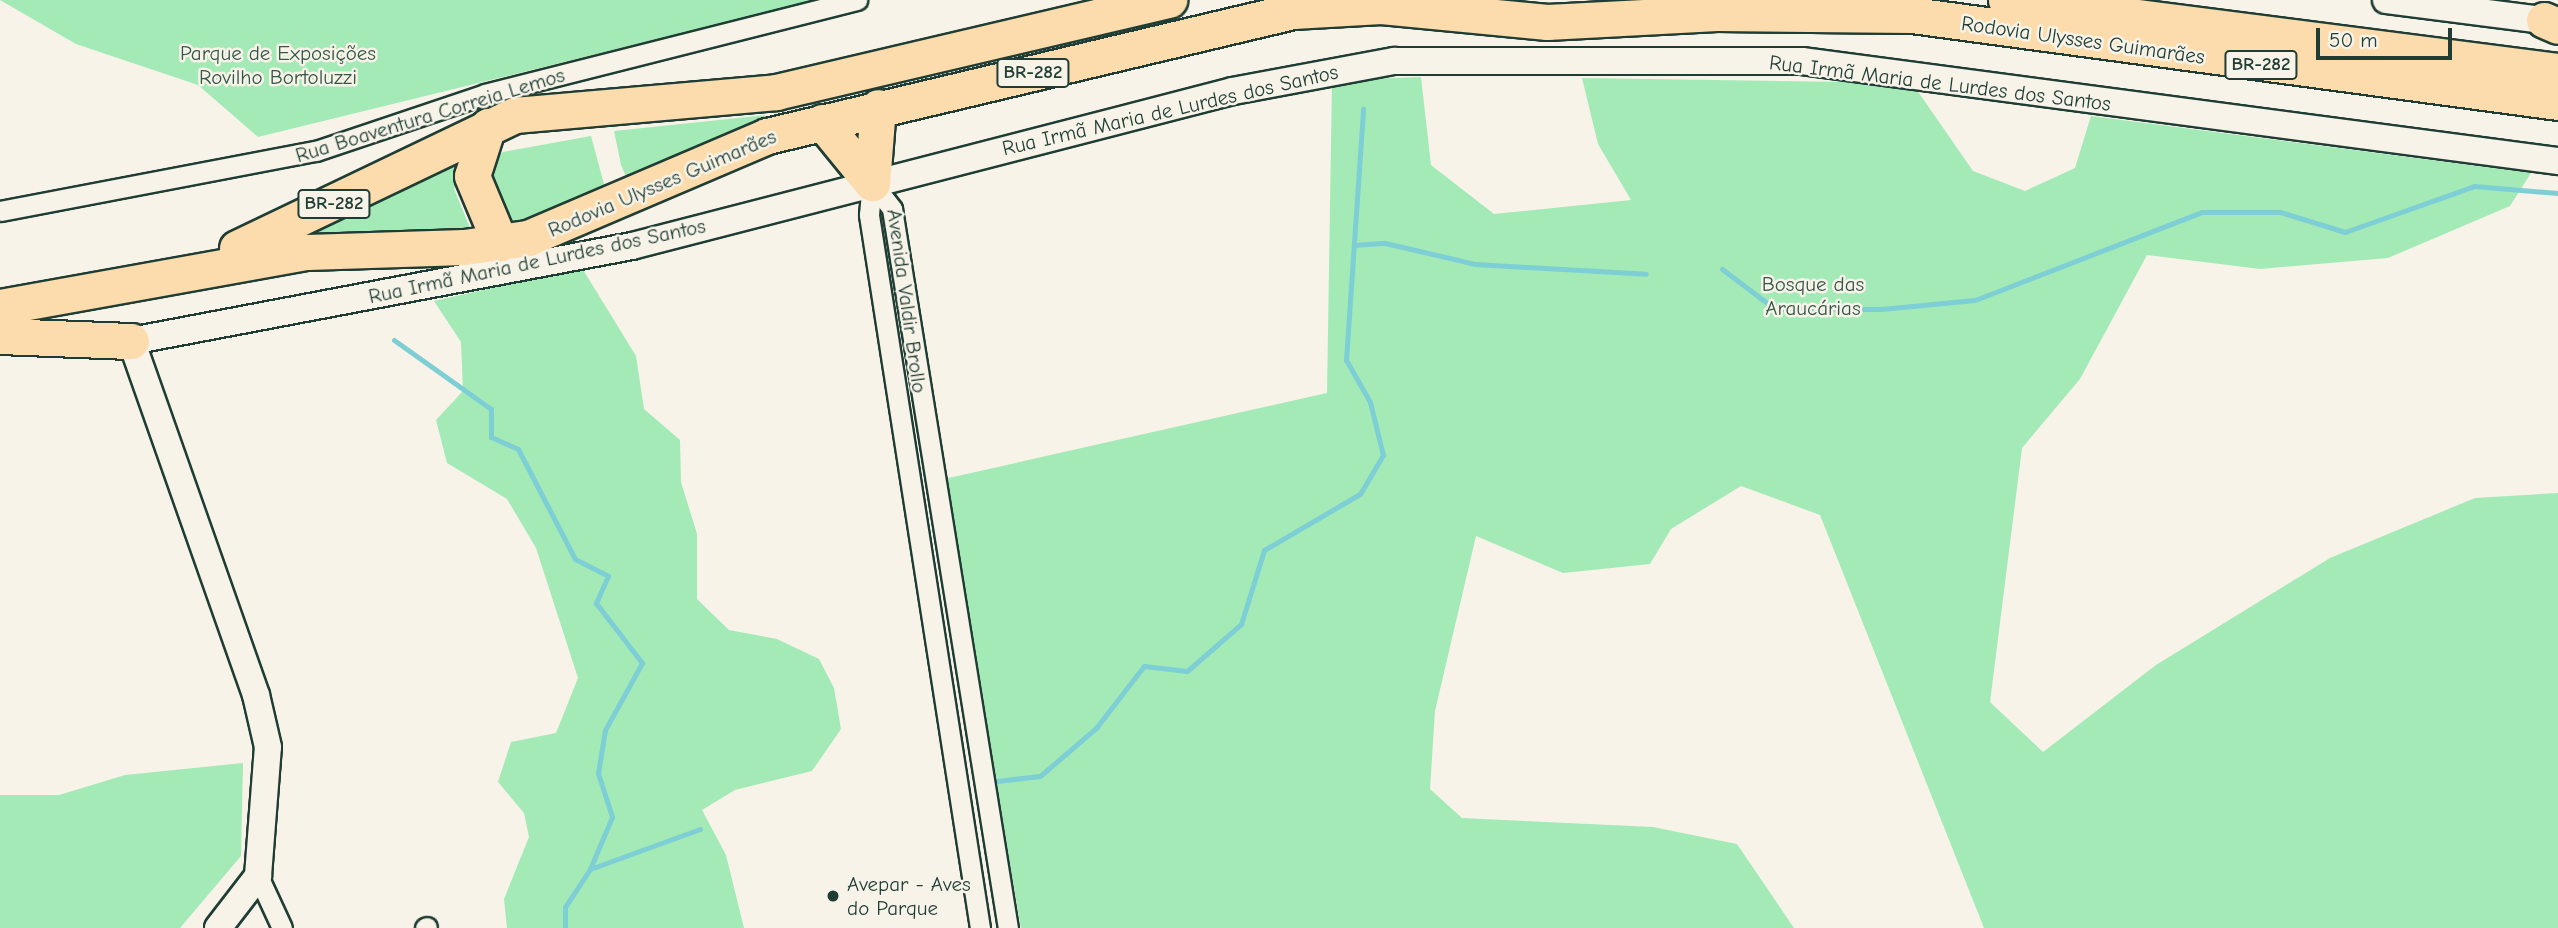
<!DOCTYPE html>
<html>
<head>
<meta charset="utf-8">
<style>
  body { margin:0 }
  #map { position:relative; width:2558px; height:928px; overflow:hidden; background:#f7f3e8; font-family:"Comic Neue",sans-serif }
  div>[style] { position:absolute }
  .green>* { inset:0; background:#a4eab7 }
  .stream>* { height:5px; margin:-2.5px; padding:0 2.5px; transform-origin:2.5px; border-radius:2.5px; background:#7dced5 }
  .roads { filter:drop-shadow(2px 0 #1f3d34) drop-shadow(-2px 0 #1f3d34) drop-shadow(0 2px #1f3d34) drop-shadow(0 -2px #1f3d34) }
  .street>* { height:19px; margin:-9.5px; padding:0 9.5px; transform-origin:9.5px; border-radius:9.5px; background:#f7f3e8 }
  .secondary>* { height:26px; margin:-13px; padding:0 13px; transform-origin:13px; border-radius:13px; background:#f7f3e8 }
  .highway>* { height:35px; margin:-17.5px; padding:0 17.5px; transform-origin:17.5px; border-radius:17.5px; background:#fcdcac }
  .dots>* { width:19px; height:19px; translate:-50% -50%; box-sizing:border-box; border:4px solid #f7f3e8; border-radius:50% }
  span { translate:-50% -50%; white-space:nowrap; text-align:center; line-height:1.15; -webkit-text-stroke:5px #f7f3e8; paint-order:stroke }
  .shield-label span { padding:2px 5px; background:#f7f3e8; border:2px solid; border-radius:5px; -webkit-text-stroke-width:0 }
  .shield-label { font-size:19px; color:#1f3d34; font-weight:700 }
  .street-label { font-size:21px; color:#1f3d34 }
  .park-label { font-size:21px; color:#335748 }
  .poi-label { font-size:21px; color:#1f3d34 }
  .left { translate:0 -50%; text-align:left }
  .scale { position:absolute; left:2316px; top:28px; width:136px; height:32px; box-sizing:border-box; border:4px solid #1f3d34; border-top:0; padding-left:9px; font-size:21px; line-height:24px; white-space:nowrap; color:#1f3d34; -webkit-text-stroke:5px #f7f3e8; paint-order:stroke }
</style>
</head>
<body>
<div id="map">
  <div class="green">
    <div style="clip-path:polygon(0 0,817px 0,258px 137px,198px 85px,76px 44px)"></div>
    <div style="clip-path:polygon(1421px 77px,1431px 165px,1494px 214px,1631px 200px,1598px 144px,1582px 78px,1912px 83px,1973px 171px,2025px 191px,2075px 168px,2091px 116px,2531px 173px,2510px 206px,2388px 258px,2260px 269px,2147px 255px,2080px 379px,2022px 448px,1990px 702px,2043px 752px,2156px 665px,2330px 558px,2475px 498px,2558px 493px,2558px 928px,1984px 928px,1820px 515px,1741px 486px,1671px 529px,1650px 564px,1563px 573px,1476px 536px,1435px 711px,1430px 789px,1462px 818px,1653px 827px,1737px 844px,1794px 928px,1021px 928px,944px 479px,1327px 393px,1332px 80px)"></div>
    <div style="clip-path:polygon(766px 115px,632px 190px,621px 165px,614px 131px)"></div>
    <div style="clip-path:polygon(591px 136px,608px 199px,519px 224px,502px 217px,488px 167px,503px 152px)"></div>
    <div style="clip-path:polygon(465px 160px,454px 189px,473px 235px,274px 247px)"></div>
    <div style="clip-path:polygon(582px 268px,636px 356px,644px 409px,680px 440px,681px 482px,697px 534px,697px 599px,729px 630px,777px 639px,819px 659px,834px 688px,841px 729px,812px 771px,735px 790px,702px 810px,726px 855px,744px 928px,507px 928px,504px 899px,529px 837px,524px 813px,498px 782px,511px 742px,556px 733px,578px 678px,536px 548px,507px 499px,447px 463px,436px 420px,463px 391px,461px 342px,434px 301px)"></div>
    <div style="clip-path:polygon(243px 763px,241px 856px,180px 928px,0 928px,0 795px,59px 795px,125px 775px)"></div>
  </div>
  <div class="stream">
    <div style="left:1354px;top:245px;width:31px;rotate:-4deg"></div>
    <div style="left:1385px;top:243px;width:92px;rotate:13.1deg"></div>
    <div style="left:1475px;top:264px;width:171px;rotate:3.3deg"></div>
    <div style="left:1722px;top:269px;width:66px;rotate:37deg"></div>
    <div style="left:1775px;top:309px;width:106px"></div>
    <div style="left:1881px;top:309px;width:94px;rotate:-5.5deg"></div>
    <div style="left:1975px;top:300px;width:243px;rotate:-21.2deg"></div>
    <div style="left:2202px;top:212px;width:78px"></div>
    <div style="left:2280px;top:212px;width:68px;rotate:17.1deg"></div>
    <div style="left:2345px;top:232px;width:137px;rotate:-19.6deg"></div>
    <div style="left:2474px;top:186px;width:84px;rotate:4.8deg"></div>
    <div style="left:394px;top:340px;width:119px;rotate:35.4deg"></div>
    <div style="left:491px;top:409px;width:28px;rotate:90deg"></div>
    <div style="left:491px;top:437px;width:30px;rotate:24deg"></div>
    <div style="left:518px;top:449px;width:124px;rotate:62.6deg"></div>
    <div style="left:575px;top:559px;width:37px;rotate:27deg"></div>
    <div style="left:608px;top:576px;width:30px;rotate:114deg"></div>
    <div style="left:596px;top:603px;width:76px;rotate:52.5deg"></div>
    <div style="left:642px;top:663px;width:77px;rotate:118.9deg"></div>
    <div style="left:605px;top:730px;width:44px;rotate:99.2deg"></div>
    <div style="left:598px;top:773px;width:46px;rotate:72.3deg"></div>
    <div style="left:612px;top:817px;width:56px;rotate:112.9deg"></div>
    <div style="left:590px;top:869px;width:45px;rotate:123.3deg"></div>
    <div style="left:565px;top:907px;width:21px;rotate:90deg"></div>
    <div style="left:997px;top:781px;width:43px;rotate:-6.6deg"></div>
    <div style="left:1040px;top:776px;width:74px;rotate:-40.6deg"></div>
    <div style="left:1096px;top:728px;width:78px;rotate:-52.3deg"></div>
    <div style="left:1144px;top:666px;width:43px;rotate:6.6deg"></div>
    <div style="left:1187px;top:671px;width:72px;rotate:-41deg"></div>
    <div style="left:1241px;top:624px;width:77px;rotate:-72.7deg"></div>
    <div style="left:1264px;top:550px;width:111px;rotate:-30.3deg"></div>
    <div style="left:1360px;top:494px;width:45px;rotate:-59.5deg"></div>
    <div style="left:1383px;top:455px;width:55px;rotate:-103.8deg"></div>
    <div style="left:1370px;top:402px;width:48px;rotate:-119.7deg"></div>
    <div style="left:1346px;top:360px;width:252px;rotate:-86.1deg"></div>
    <div style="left:590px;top:869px;width:117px;rotate:-20deg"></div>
  </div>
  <div class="roads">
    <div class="street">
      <div style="left:0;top:211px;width:322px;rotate:-10.8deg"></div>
      <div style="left:316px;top:151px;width:178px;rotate:-18.6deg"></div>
      <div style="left:485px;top:94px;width:384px;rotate:-14.2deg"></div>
      <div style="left:258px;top:876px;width:57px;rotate:65.2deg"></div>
      <div style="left:425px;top:928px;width:2px;rotate:-27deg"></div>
      <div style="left:980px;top:928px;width:722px;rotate:-98.85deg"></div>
      <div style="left:869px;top:215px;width:32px;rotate:-85deg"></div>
      <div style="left:872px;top:183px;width:33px;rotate:52deg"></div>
      <div style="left:892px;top:209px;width:728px;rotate:80.84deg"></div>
    </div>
    <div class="secondary">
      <div style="left:2386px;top:0;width:173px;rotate:7.3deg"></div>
      <div style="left:218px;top:928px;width:66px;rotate:-52.4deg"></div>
      <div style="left:258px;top:876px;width:129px;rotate:-85.6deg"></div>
      <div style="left:268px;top:747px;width:53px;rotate:-103deg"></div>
      <div style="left:256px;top:695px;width:375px;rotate:-109.4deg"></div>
      <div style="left:131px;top:341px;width:510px;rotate:-10.74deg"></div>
      <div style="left:632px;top:246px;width:621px;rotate:-14.46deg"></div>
      <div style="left:1233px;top:91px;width:164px;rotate:-10.6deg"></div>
      <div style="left:1394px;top:61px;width:408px"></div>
      <div style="left:1802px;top:61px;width:763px;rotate:7.54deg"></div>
    </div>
    <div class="highway">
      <div style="left:2006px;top:0;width:557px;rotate:7.33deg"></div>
      <div style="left:2544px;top:20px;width:15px;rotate:23deg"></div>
      <div style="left:822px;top:122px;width:79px;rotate:50.7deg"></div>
      <div style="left:488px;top:126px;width:52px;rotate:107.7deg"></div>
      <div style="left:472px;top:176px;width:73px;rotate:67.3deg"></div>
      <div style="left:872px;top:183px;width:76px;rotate:-85.5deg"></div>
      <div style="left:237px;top:248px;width:308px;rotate:-25.6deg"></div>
      <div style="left:515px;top:115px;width:262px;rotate:-5deg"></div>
      <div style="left:776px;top:92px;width:404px;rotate:-13.2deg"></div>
      <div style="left:0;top:307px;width:312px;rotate:-10.2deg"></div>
      <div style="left:307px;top:252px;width:157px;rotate:-1.8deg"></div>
      <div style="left:464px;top:247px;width:65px;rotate:-8deg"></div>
      <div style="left:528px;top:238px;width:260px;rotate:-23.1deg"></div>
      <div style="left:767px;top:136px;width:541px;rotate:-13.37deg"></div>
      <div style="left:1293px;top:11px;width:88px;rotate:-3.3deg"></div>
      <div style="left:1381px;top:6px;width:167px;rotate:5.5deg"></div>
      <div style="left:1547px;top:22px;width:170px;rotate:-3deg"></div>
      <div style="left:1717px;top:13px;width:195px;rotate:0.6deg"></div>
      <div style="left:1912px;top:15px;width:652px;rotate:7.67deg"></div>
      <div style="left:0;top:336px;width:131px;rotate:2.2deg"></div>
    </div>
  </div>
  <div class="dots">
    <div style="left:833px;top:896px;background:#1f3d34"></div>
  </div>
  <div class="shield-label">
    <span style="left:2261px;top:65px">BR-282</span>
    <span style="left:1033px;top:73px">BR-282</span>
    <span style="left:334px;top:204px">BR-282</span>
  </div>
  <div class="street-label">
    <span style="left:2083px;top:40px;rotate:8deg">Rodovia Ulysses Guimarães</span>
    <span style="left:1940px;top:83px;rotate:7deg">Rua Irmã Maria de Lurdes dos Santos</span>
    <span style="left:1170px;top:110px;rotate:-13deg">Rua Irmã Maria de Lurdes dos Santos</span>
    <span style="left:430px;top:115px;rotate:-17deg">Rua Boaventura Correia Lemos</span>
    <span style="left:662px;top:183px;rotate:-23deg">Rodovia Ulysses Guimarães</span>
    <span style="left:537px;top:261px;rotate:-12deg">Rua Irmã Maria de Lurdes dos Santos</span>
    <span style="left:907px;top:301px;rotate:82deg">Avenida Valdir Brollo</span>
  </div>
  <div class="park-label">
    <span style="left:278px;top:65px">Parque de Exposições<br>Rovilho Bortoluzzi</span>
    <span style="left:1813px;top:296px">Bosque das<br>Araucárias</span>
  </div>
  <div class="poi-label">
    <span class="left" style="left:847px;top:896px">Avepar - Aves<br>do Parque</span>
  </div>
  <div class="scale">50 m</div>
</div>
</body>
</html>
